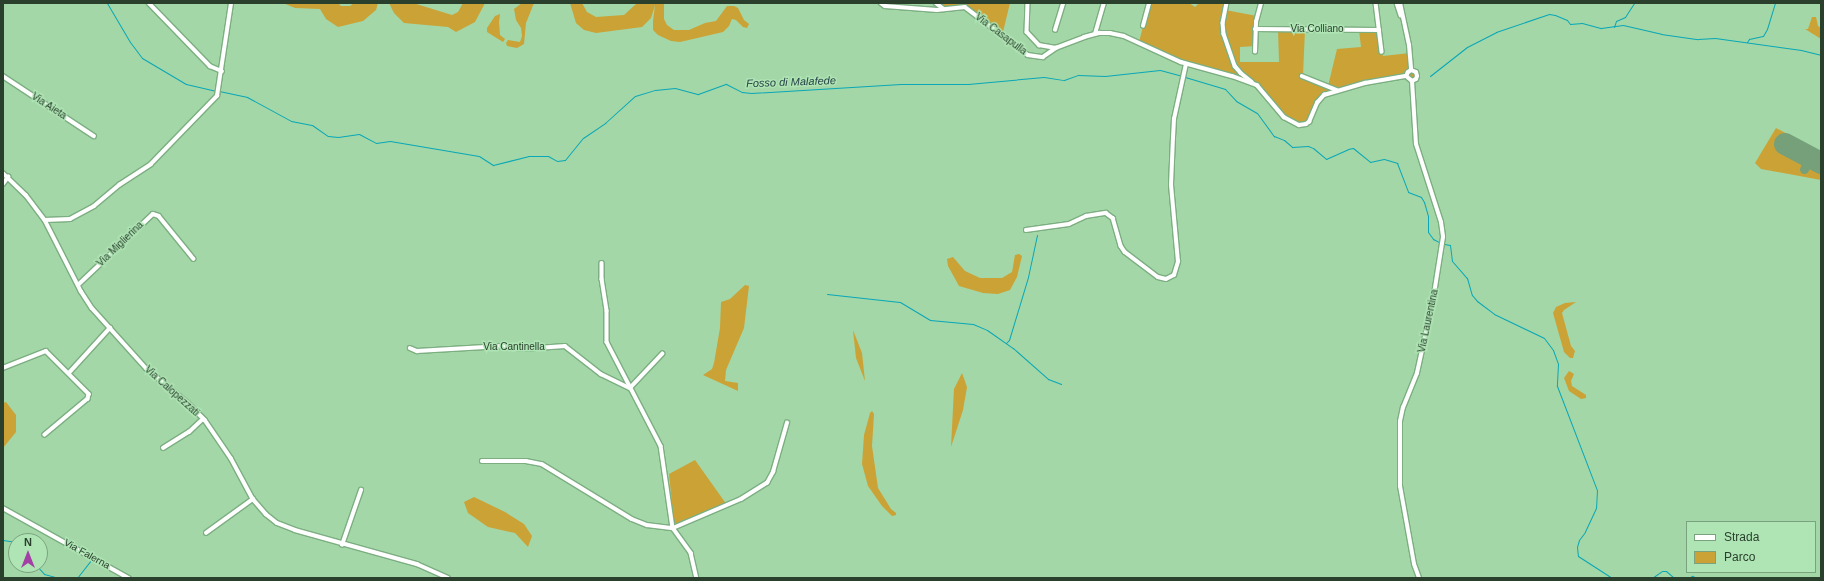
<!DOCTYPE html>
<html>
<head>
<meta charset="utf-8">
<style>
  body { margin:0 }
  #map { position:relative; width:1824px; height:581px; overflow:hidden; background:#a3d7a7; font-family:Helvetica,sans-serif }
  div>[style] { position:absolute }
  .green>* { inset:0; background:#cba235 }
  .stream>* { height:1px; margin:-0.5px; padding:0 0.5px; transform-origin:0.5px; border-radius:0.5px; background:#09a7b7 }
  .taxiway>* { height:9px; margin:-4.5px; padding:0 4.5px; transform-origin:4.5px; border-radius:4.5px; background:#76a07a }
  .runway>* { height:22px; margin:-11px; padding:0 11px; transform-origin:11px; border-radius:11px; background:#76a07a }
  .roads { filter:drop-shadow(1px 0 #7cae81) drop-shadow(-1px 0 #7cae81) drop-shadow(0 1px #7cae81) drop-shadow(0 -1px #7cae81) }
  .minor>* { height:3.5px; margin:-1.75px; padding:0 1.75px; transform-origin:1.75px; border-radius:1.75px; background:#fff }
  .major>* { height:4px; margin:-2px; padding:0 2px; transform-origin:2px; border-radius:2px; background:#fff }
  span { translate:-50% -50%; white-space:nowrap; text-align:center; line-height:1.15; -webkit-text-stroke:3px #afe4b4; paint-order:stroke }
  .street-label { font-size:10px; color:#2a402d }
  .water-label { font-size:11px; color:#264246; font-style:italic }
  .frame { position:absolute; inset:0; border:4px solid #2a402d; pointer-events:none }
  .legend { position:absolute; left:1686px; top:521px; width:130px; height:52px; box-sizing:border-box; background:#afe4b4; border:1px solid #7aa27e; margin:0; padding:5px 7px; list-style:none; font-size:12px; color:#2a402d }
  .legend li { display:flex; align-items:center; gap:8px; height:20px }
  .legend b { width:20px; border:1px solid #7aa27e }
  .north { position:absolute; left:8px; top:533px; width:40px; height:40px; box-sizing:border-box; background:#afe4b4; border:1px solid #7aa27e; border-radius:50%; rotate:0deg; font-size:11px; font-weight:700; line-height:16px; text-align:center; color:#2a402d }
  .north::after { content:''; display:block; margin:auto; width:14px; height:18px; background:#a33fa5; clip-path:polygon(50% 0,100% 100%,50% 72%,0 100%) }
</style>
</head>
<body>
<div id="map">
  <div class="green">
    <div style="clip-path:polygon(283px 3px,338px 3px,341px 6px,350px 6px,354px 3px,378px 3px,376px 10px,363px 21px,338px 27px,326px 19px,320px 9px,295px 8px)"></div>
    <div style="clip-path:polygon(389px 3px,413px 3px,452px 15px,458px 12px,463px 3px,485px 3px,475px 22px,456px 32px,448px 27px,404px 23px,394px 13px)"></div>
    <div style="clip-path:polygon(522px 3px,534px 3px,526px 23px,524px 44px,517px 48px,507px 46px,506px 43px,508px 40px,520px 42px,522px 36px,521px 28px,516px 20px,514px 9px)"></div>
    <div style="clip-path:polygon(570px 3px,582px 3px,587px 12px,596px 17px,624px 15px,637px 3px,664px 3px,664px 19px,667px 25px,674px 30px,689px 30px,705px 23px,716px 21px,727px 6px,734px 6px,738px 8px,744px 20px,749px 24px,747px 28px,743px 27px,736px 20px,732px 19px,729px 26px,723px 32px,680px 42px,671px 41px,658px 35px,653px 30px,653px 21px,655px 5px,651px 18px,642px 27px,596px 33px,584px 30px,576px 23px)"></div>
    <div style="clip-path:polygon(936px 3px,1010px 3px,1002px 36px,965px 7px,944px 9px)"></div>
    <div style="clip-path:polygon(1149px 3px,1189px 3px,1195px 7px,1199px 3px,1227px 3px,1225px 10px,1257px 16px,1255px 46px,1240px 47px,1240px 62px,1279px 62px,1278px 29px,1305px 29px,1303px 76px,1328px 86px,1337px 49px,1361px 47px,1359px 30px,1379px 30px,1383px 56px,1410px 53px,1411px 70px,1417px 74px,1416px 79px,1409px 81px,1406px 77px,1320px 95px,1310px 120px,1302px 125px,1288px 119px,1256px 85px,1236px 77px,1186px 64px,1139px 42px)"></div>
    <div style="clip-path:polygon(500px 14px,499px 22px,500px 35px,505px 39px,503px 42px,487px 32px,487px 28px,495px 16px)"></div>
    <div style="clip-path:polygon(1812px 17px,1816px 17px,1818px 26px,1821px 28px,1821px 39px,1805px 29px,1808px 29px)"></div>
    <div style="clip-path:polygon(1776px 128px,1821px 152px,1821px 180px,1761px 169px,1755px 163px)"></div>
    <div style="clip-path:polygon(1019px 254px,1022px 256px,1017px 277px,1010px 290px,998px 294px,983px 293px,959px 286px,948px 266px,947px 259px,953px 257px,965px 271px,980px 278px,1002px 278px,1012px 272px,1015px 255px)"></div>
    <div style="clip-path:polygon(745px 285px,749px 286px,744px 328px,726px 370px,725px 381px,738px 383px,738px 391px,703px 375px,712px 369px,714px 363px,720px 328px,721px 302px,730px 299px)"></div>
    <div style="clip-path:polygon(1576px 302px,1564px 310px,1562px 313px,1571px 346px,1575px 351px,1573px 358px,1570px 358px,1564px 352px,1553px 313px,1556px 307px,1565px 303px)"></div>
    <div style="clip-path:polygon(853px 330px,862px 353px,865px 381px,856px 358px)"></div>
    <div style="clip-path:polygon(1569px 371px,1574px 374px,1571px 381px,1572px 386px,1586px 395px,1586px 398px,1581px 399px,1569px 391px,1564px 378px)"></div>
    <div style="clip-path:polygon(962px 373px,967px 387px,963px 410px,951px 447px,954px 389px)"></div>
    <div style="clip-path:polygon(6px 402px,16px 415px,16px 432px,3px 448px,3px 403px)"></div>
    <div style="clip-path:polygon(872px 411px,874px 414px,872px 446px,878px 488px,891px 509px,896px 513px,896px 515px,892px 516px,882px 506px,868px 486px,862px 464px,864px 435px,870px 413px)"></div>
    <div style="clip-path:polygon(695px 460px,727px 505px,674px 524px,669px 474px)"></div>
    <div style="clip-path:polygon(474px 497px,505px 512px,524px 524px,532px 536px,528px 547px,515px 533px,488px 527px,468px 513px,464px 502px)"></div>
  </div>
  <div class="stream">
    <div style="left:107px;top:3px;width:45px;rotate:59.5deg"></div>
    <div style="left:130px;top:42px;width:20px;rotate:53deg"></div>
    <div style="left:142px;top:58px;width:51px;rotate:30.6deg"></div>
    <div style="left:186px;top:84px;width:31px;rotate:13deg"></div>
    <div style="left:1614px;top:27px;width:6px;rotate:-72deg"></div>
    <div style="left:1616px;top:21px;width:10px;rotate:-24deg"></div>
    <div style="left:1625px;top:17px;width:17px;rotate:-57deg"></div>
    <div style="left:1747px;top:42px;width:4px;rotate:-56deg"></div>
    <div style="left:1749px;top:39px;width:14px;rotate:-12deg"></div>
    <div style="left:1763px;top:36px;width:8px;rotate:-60deg"></div>
    <div style="left:1767px;top:29px;width:27px;rotate:-73deg"></div>
    <div style="left:1430px;top:76px;width:47px;rotate:-38.1deg"></div>
    <div style="left:1467px;top:47px;width:33px;rotate:-27deg"></div>
    <div style="left:1496px;top:32px;width:56px;rotate:-18.8deg"></div>
    <div style="left:1549px;top:14px;width:6px;rotate:9deg"></div>
    <div style="left:1555px;top:15px;width:13px;rotate:23deg"></div>
    <div style="left:1567px;top:20px;width:5px;rotate:53deg"></div>
    <div style="left:1570px;top:24px;width:12px;rotate:-5deg"></div>
    <div style="left:1582px;top:23px;width:20px;rotate:15deg"></div>
    <div style="left:1601px;top:28px;width:22px;rotate:-8deg"></div>
    <div style="left:1623px;top:25px;width:39px;rotate:13deg"></div>
    <div style="left:1661px;top:34px;width:37px;rotate:8deg"></div>
    <div style="left:1698px;top:39px;width:17px;rotate:-3deg"></div>
    <div style="left:1715px;top:38px;width:87px;rotate:7.9deg"></div>
    <div style="left:1801px;top:50px;width:21px;rotate:14deg"></div>
    <div style="left:1185px;top:77px;width:42px;rotate:16.7deg"></div>
    <div style="left:1225px;top:89px;width:16px;rotate:47deg"></div>
    <div style="left:1236px;top:101px;width:24px;rotate:30deg"></div>
    <div style="left:1257px;top:113px;width:29px;rotate:54deg"></div>
    <div style="left:1274px;top:136px;width:11px;rotate:22deg"></div>
    <div style="left:1284px;top:140px;width:11px;rotate:41deg"></div>
    <div style="left:1292px;top:147px;width:16px;rotate:-4deg"></div>
    <div style="left:1308px;top:146px;width:5px;rotate:22deg"></div>
    <div style="left:1313px;top:148px;width:17px;rotate:40deg"></div>
    <div style="left:1326px;top:159px;width:24px;rotate:-24deg"></div>
    <div style="left:1348px;top:149px;width:5px;rotate:-11deg"></div>
    <div style="left:1353px;top:148px;width:22px;rotate:39deg"></div>
    <div style="left:1370px;top:162px;width:14px;rotate:-12deg"></div>
    <div style="left:1384px;top:159px;width:14px;rotate:17deg"></div>
    <div style="left:1397px;top:163px;width:31px;rotate:69deg"></div>
    <div style="left:1408px;top:192px;width:14px;rotate:21deg"></div>
    <div style="left:1421px;top:197px;width:6px;rotate:59deg"></div>
    <div style="left:1424px;top:202px;width:15px;rotate:74deg"></div>
    <div style="left:1428px;top:216px;width:16px;rotate:90deg"></div>
    <div style="left:1428px;top:232px;width:9px;rotate:54deg"></div>
    <div style="left:1433px;top:239px;width:9px;rotate:27deg"></div>
    <div style="left:219px;top:91px;width:29px;rotate:12deg"></div>
    <div style="left:247px;top:97px;width:50px;rotate:28.6deg"></div>
    <div style="left:291px;top:121px;width:21px;rotate:11deg"></div>
    <div style="left:312px;top:125px;width:19px;rotate:35deg"></div>
    <div style="left:328px;top:136px;width:10px;rotate:6deg"></div>
    <div style="left:338px;top:137px;width:21px;rotate:-8deg"></div>
    <div style="left:359px;top:134px;width:19px;rotate:28deg"></div>
    <div style="left:376px;top:143px;width:14px;rotate:-8deg"></div>
    <div style="left:390px;top:141px;width:90px;rotate:9.6deg"></div>
    <div style="left:479px;top:156px;width:17px;rotate:33deg"></div>
    <div style="left:493px;top:165px;width:36px;rotate:-14deg"></div>
    <div style="left:528px;top:156px;width:20px"></div>
    <div style="left:548px;top:156px;width:10px;rotate:29deg"></div>
    <div style="left:557px;top:161px;width:8px;rotate:-7deg"></div>
    <div style="left:565px;top:160px;width:28px;rotate:-51deg"></div>
    <div style="left:583px;top:138px;width:27px;rotate:-34deg"></div>
    <div style="left:605px;top:123px;width:40px;rotate:-42deg"></div>
    <div style="left:635px;top:96px;width:21px;rotate:-17deg"></div>
    <div style="left:655px;top:90px;width:20px;rotate:-6deg"></div>
    <div style="left:675px;top:88px;width:24px;rotate:15deg"></div>
    <div style="left:698px;top:94px;width:30px;rotate:-20deg"></div>
    <div style="left:726px;top:84px;width:18px;rotate:27deg"></div>
    <div style="left:742px;top:92px;width:9px;rotate:6deg"></div>
    <div style="left:751px;top:93px;width:150px;rotate:-3.4deg"></div>
    <div style="left:901px;top:84px;width:67px"></div>
    <div style="left:968px;top:84px;width:76px;rotate:-5.3deg"></div>
    <div style="left:1044px;top:77px;width:20px;rotate:9deg"></div>
    <div style="left:1064px;top:80px;width:15px;rotate:-20deg"></div>
    <div style="left:1078px;top:75px;width:27px;rotate:2deg"></div>
    <div style="left:1105px;top:76px;width:55px;rotate:-6.2deg"></div>
    <div style="left:1160px;top:70px;width:23px;rotate:15deg"></div>
    <div style="left:1444px;top:244px;width:6px;rotate:9deg"></div>
    <div style="left:1450px;top:245px;width:16px;rotate:83deg"></div>
    <div style="left:1452px;top:261px;width:23px;rotate:49deg"></div>
    <div style="left:1467px;top:278px;width:18px;rotate:74deg"></div>
    <div style="left:1472px;top:295px;width:8px;rotate:50deg"></div>
    <div style="left:1477px;top:301px;width:21px;rotate:37deg"></div>
    <div style="left:1494px;top:314px;width:55px;rotate:25.6deg"></div>
    <div style="left:1544px;top:338px;width:15px;rotate:53deg"></div>
    <div style="left:1553px;top:350px;width:15px;rotate:70deg"></div>
    <div style="left:1558px;top:364px;width:22px;rotate:93deg"></div>
    <div style="left:1557px;top:386px;width:111px;rotate:69deg"></div>
    <div style="left:1597px;top:490px;width:18px;rotate:93deg"></div>
    <div style="left:1596px;top:508px;width:26px;rotate:115deg"></div>
    <div style="left:1585px;top:532px;width:10px;rotate:127deg"></div>
    <div style="left:1579px;top:540px;width:7px;rotate:106deg"></div>
    <div style="left:1577px;top:547px;width:9px;rotate:84deg"></div>
    <div style="left:1578px;top:556px;width:40px;rotate:32.9deg"></div>
    <div style="left:827px;top:294px;width:73px;rotate:6.3deg"></div>
    <div style="left:900px;top:302px;width:35px;rotate:31deg"></div>
    <div style="left:930px;top:320px;width:43px;rotate:5.3deg"></div>
    <div style="left:973px;top:324px;width:15px;rotate:23deg"></div>
    <div style="left:987px;top:330px;width:32px;rotate:35deg"></div>
    <div style="left:1013px;top:348px;width:47px;rotate:41.5deg"></div>
    <div style="left:1048px;top:379px;width:14px;rotate:21deg"></div>
    <div style="left:1006px;top:343px;width:4px;rotate:-45deg"></div>
    <div style="left:1009px;top:340px;width:66px;rotate:-73.2deg"></div>
    <div style="left:1028px;top:277px;width:43px;rotate:-77.9deg"></div>
    <div style="left:3px;top:540px;width:13px;rotate:9deg"></div>
    <div style="left:36px;top:565px;width:12px;rotate:48deg"></div>
    <div style="left:44px;top:574px;width:16px;rotate:15deg"></div>
    <div style="left:77px;top:578px;width:23px;rotate:-52deg"></div>
    <div style="left:1652px;top:578px;width:12px;rotate:-35deg"></div>
    <div style="left:1662px;top:571px;width:4px"></div>
    <div style="left:1666px;top:571px;width:11px;rotate:41deg"></div>
    <div style="left:1689px;top:578px;width:4px;rotate:-34deg"></div>
    <div style="left:1692px;top:576px;width:6px;rotate:18deg"></div>
  </div>
  <div class="taxiway">
    <div style="left:1804px;top:169px;width:13px;rotate:-63deg"></div>
  </div>
  <div class="runway">
    <div style="left:1785px;top:144px;width:41px;rotate:27.8deg"></div>
  </div>
  <div class="roads">
    <div class="minor">
      <div style="left:149px;top:3px;width:88px;rotate:45.9deg"></div>
      <div style="left:210px;top:66px;width:13px;rotate:23deg"></div>
      <div style="left:881px;top:3px;width:5px;rotate:37deg"></div>
      <div style="left:885px;top:6px;width:52px;rotate:4.4deg"></div>
      <div style="left:937px;top:10px;width:28px;rotate:-6deg"></div>
      <div style="left:965px;top:7px;width:79px;rotate:37.3deg"></div>
      <div style="left:1028px;top:55px;width:15px;rotate:8deg"></div>
      <div style="left:1043px;top:57px;width:16px;rotate:-35deg"></div>
      <div style="left:936px;top:3px;width:10px;rotate:37deg"></div>
      <div style="left:1028px;top:3px;width:29px;rotate:92deg"></div>
      <div style="left:1027px;top:32px;width:18px;rotate:47deg"></div>
      <div style="left:1039px;top:45px;width:17px;rotate:10deg"></div>
      <div style="left:1056px;top:48px;width:30px;rotate:-21deg"></div>
      <div style="left:1084px;top:37px;width:16px;rotate:-15deg"></div>
      <div style="left:1099px;top:33px;width:11px"></div>
      <div style="left:1110px;top:33px;width:14px;rotate:12deg"></div>
      <div style="left:1124px;top:36px;width:63px;rotate:24.5deg"></div>
      <div style="left:1181px;top:62px;width:53px;rotate:15.4deg"></div>
      <div style="left:1232px;top:76px;width:27px;rotate:20deg"></div>
      <div style="left:1257px;top:85px;width:42px;rotate:49.8deg"></div>
      <div style="left:1284px;top:117px;width:17px;rotate:28deg"></div>
      <div style="left:1299px;top:125px;width:7px;rotate:-8deg"></div>
      <div style="left:1306px;top:124px;width:4px;rotate:-34deg"></div>
      <div style="left:1309px;top:122px;width:21px;rotate:-67deg"></div>
      <div style="left:1317px;top:103px;width:11px;rotate:-49deg"></div>
      <div style="left:1324px;top:95px;width:43px;rotate:-16.3deg"></div>
      <div style="left:1365px;top:83px;width:42px;rotate:-9.7deg"></div>
      <div style="left:1227px;top:3px;width:20px;rotate:101deg"></div>
      <div style="left:1223px;top:23px;width:11px;rotate:85deg"></div>
      <div style="left:1224px;top:34px;width:34px;rotate:71deg"></div>
      <div style="left:1235px;top:66px;width:9px;rotate:49deg"></div>
      <div style="left:1241px;top:73px;width:14px;rotate:39deg"></div>
      <div style="left:1376px;top:3px;width:49px;rotate:83deg"></div>
      <div style="left:1397px;top:3px;width:13px;rotate:72deg"></div>
      <div style="left:1143px;top:26px;width:24px;rotate:-75deg"></div>
      <div style="left:1255px;top:29px;width:124px;rotate:0.5deg"></div>
      <div style="left:1055px;top:30px;width:28px;rotate:-73deg"></div>
      <div style="left:1095px;top:34px;width:32px;rotate:-74deg"></div>
      <div style="left:1255px;top:52px;width:30px;rotate:-88deg"></div>
      <div style="left:1256px;top:22px;width:20px;rotate:-75deg"></div>
      <div style="left:3px;top:76px;width:109px;rotate:33.4deg"></div>
      <div style="left:1302px;top:76px;width:38px;rotate:22deg"></div>
      <div style="left:3px;top:173px;width:32px;rotate:44deg"></div>
      <div style="left:26px;top:195px;width:31px;rotate:53deg"></div>
      <div style="left:45px;top:220px;width:80px;rotate:63.1deg"></div>
      <div style="left:81px;top:291px;width:20px;rotate:57deg"></div>
      <div style="left:92px;top:308px;width:82px;rotate:48deg"></div>
      <div style="left:147px;top:369px;width:53px;rotate:39.7deg"></div>
      <div style="left:188px;top:403px;width:24px;rotate:45deg"></div>
      <div style="left:205px;top:420px;width:46px;rotate:55.6deg"></div>
      <div style="left:231px;top:458px;width:47px;rotate:61.8deg"></div>
      <div style="left:253px;top:499px;width:20px;rotate:49deg"></div>
      <div style="left:266px;top:514px;width:14px;rotate:39deg"></div>
      <div style="left:277px;top:523px;width:19px;rotate:21deg"></div>
      <div style="left:295px;top:530px;width:127px;rotate:15.6deg"></div>
      <div style="left:417px;top:564px;width:34px;rotate:24deg"></div>
      <div style="left:3px;top:184px;width:9px;rotate:-54deg"></div>
      <div style="left:45px;top:220px;width:25px;rotate:-2deg"></div>
      <div style="left:70px;top:219px;width:27px;rotate:-28deg"></div>
      <div style="left:94px;top:206px;width:33px;rotate:-40deg"></div>
      <div style="left:119px;top:185px;width:38px;rotate:-33deg"></div>
      <div style="left:151px;top:164px;width:95px;rotate:-45.9deg"></div>
      <div style="left:217px;top:96px;width:94px;rotate:-81.4deg"></div>
      <div style="left:1026px;top:230px;width:43px;rotate:-7.9deg"></div>
      <div style="left:1069px;top:224px;width:19px;rotate:-25deg"></div>
      <div style="left:1086px;top:216px;width:20px;rotate:-9deg"></div>
      <div style="left:1106px;top:213px;width:9px;rotate:36deg"></div>
      <div style="left:1113px;top:218px;width:29px;rotate:74deg"></div>
      <div style="left:1121px;top:246px;width:7px;rotate:56deg"></div>
      <div style="left:1125px;top:252px;width:41px;rotate:37.1deg"></div>
      <div style="left:1158px;top:277px;width:8px;rotate:14deg"></div>
      <div style="left:1166px;top:279px;width:9px;rotate:-27deg"></div>
      <div style="left:1174px;top:275px;width:14px;rotate:-73deg"></div>
      <div style="left:1178px;top:262px;width:77px;rotate:-95.2deg"></div>
      <div style="left:1171px;top:185px;width:47px;rotate:-87.6deg"></div>
      <div style="left:1173px;top:138px;width:19px;rotate:-87deg"></div>
      <div style="left:1174px;top:119px;width:56px;rotate:-77.7deg"></div>
      <div style="left:602px;top:263px;width:16px;rotate:90deg"></div>
      <div style="left:602px;top:279px;width:32px;rotate:81deg"></div>
      <div style="left:607px;top:311px;width:31px;rotate:90deg"></div>
      <div style="left:607px;top:342px;width:117px;rotate:62.6deg"></div>
      <div style="left:661px;top:446px;width:83px;rotate:81.7deg"></div>
      <div style="left:673px;top:528px;width:31px;rotate:54deg"></div>
      <div style="left:691px;top:553px;width:26px;rotate:77deg"></div>
      <div style="left:78px;top:285px;width:103px;rotate:-43.4deg"></div>
      <div style="left:153px;top:214px;width:6px;rotate:18deg"></div>
      <div style="left:159px;top:216px;width:55px;rotate:50.9deg"></div>
      <div style="left:410px;top:348px;width:8px;rotate:23deg"></div>
      <div style="left:417px;top:351px;width:85px;rotate:-3.4deg"></div>
      <div style="left:502px;top:346px;width:21px;rotate:8deg"></div>
      <div style="left:523px;top:349px;width:42px;rotate:-4.1deg"></div>
      <div style="left:565px;top:346px;width:46px;rotate:37.9deg"></div>
      <div style="left:601px;top:374px;width:32px;rotate:26deg"></div>
      <div style="left:630px;top:388px;width:47px;rotate:-46.7deg"></div>
      <div style="left:3px;top:368px;width:46px;rotate:-21.6deg"></div>
      <div style="left:46px;top:351px;width:61px;rotate:45deg"></div>
      <div style="left:89px;top:394px;width:5px;rotate:101deg"></div>
      <div style="left:88px;top:399px;width:56px;rotate:140.1deg"></div>
      <div style="left:69px;top:373px;width:61px;rotate:-47.7deg"></div>
      <div style="left:163px;top:448px;width:31px;rotate:-32deg"></div>
      <div style="left:189px;top:432px;width:19px;rotate:-43deg"></div>
      <div style="left:482px;top:461px;width:44px"></div>
      <div style="left:526px;top:461px;width:16px;rotate:11deg"></div>
      <div style="left:542px;top:464px;width:105px;rotate:31.4deg"></div>
      <div style="left:632px;top:519px;width:16px;rotate:22deg"></div>
      <div style="left:647px;top:525px;width:26px;rotate:7deg"></div>
      <div style="left:673px;top:528px;width:74px;rotate:-23.1deg"></div>
      <div style="left:741px;top:499px;width:31px;rotate:-32deg"></div>
      <div style="left:767px;top:483px;width:13px;rotate:-61deg"></div>
      <div style="left:773px;top:472px;width:51px;rotate:-74.1deg"></div>
      <div style="left:3px;top:508px;width:144px;rotate:29.1deg"></div>
      <div style="left:206px;top:533px;width:58px;rotate:-35.9deg"></div>
      <div style="left:342px;top:545px;width:58px;rotate:-70.9deg"></div>
    </div>
    <div class="major">
      <div style="left:1400px;top:3px;width:43px;rotate:77.9deg"></div>
      <div style="left:1409px;top:45px;width:25px;rotate:85deg"></div>
      <div style="left:1411px;top:70px;width:5px;rotate:22deg"></div>
      <div style="left:1416px;top:72px;width:4px;rotate:76deg"></div>
      <div style="left:1417px;top:76px;width:3px;rotate:108deg"></div>
      <div style="left:1416px;top:79px;width:4px;rotate:153deg"></div>
      <div style="left:1411px;top:70px;width:4px;rotate:146deg"></div>
      <div style="left:1408px;top:72px;width:4px;rotate:117deg"></div>
      <div style="left:1406px;top:76px;width:8px;rotate:40deg"></div>
      <div style="left:1412px;top:81px;width:63px;rotate:86.4deg"></div>
      <div style="left:1416px;top:144px;width:82px;rotate:72.2deg"></div>
      <div style="left:1441px;top:222px;width:15px;rotate:82deg"></div>
      <div style="left:1443px;top:237px;width:64px;rotate:99deg"></div>
      <div style="left:1433px;top:300px;width:75px;rotate:102.4deg"></div>
      <div style="left:1417px;top:373px;width:37px;rotate:112deg"></div>
      <div style="left:1403px;top:407px;width:14px;rotate:102deg"></div>
      <div style="left:1400px;top:421px;width:65px;rotate:90deg"></div>
      <div style="left:1400px;top:486px;width:79px;rotate:79.8deg"></div>
      <div style="left:1414px;top:564px;width:15px;rotate:70deg"></div>
    </div>
  </div>
  <div class="street-label">
    <span style="left:1317px;top:29px">Via Colliano</span>
    <span style="left:1001px;top:34px;rotate:37deg">Via Casapulla</span>
    <span style="left:49px;top:106px;rotate:33deg">Via Aieta</span>
    <span style="left:120px;top:244px;rotate:-44deg">Via Miglierina</span>
    <span style="left:1428px;top:321px;rotate:-78deg">Via Laurentina</span>
    <span style="left:514px;top:347px">Via Cantinella</span>
    <span style="left:172px;top:391px;rotate:42deg">Via Calopezzati</span>
    <span style="left:87px;top:554px;rotate:29deg">Via Falerna</span>
  </div>
  <div class="water-label">
    <span style="left:791px;top:82px;rotate:-2deg">Fosso di Malafede</span>
  </div>
  <div class="frame"></div>
  <ul class="legend">
  <li><b style="height:5px;background:#fff"></b>Strada</li>
  <li><b style="height:11px;background:#cba235"></b>Parco</li>
  </ul>
  <div class="north">N</div>
</div>
</body>
</html>
